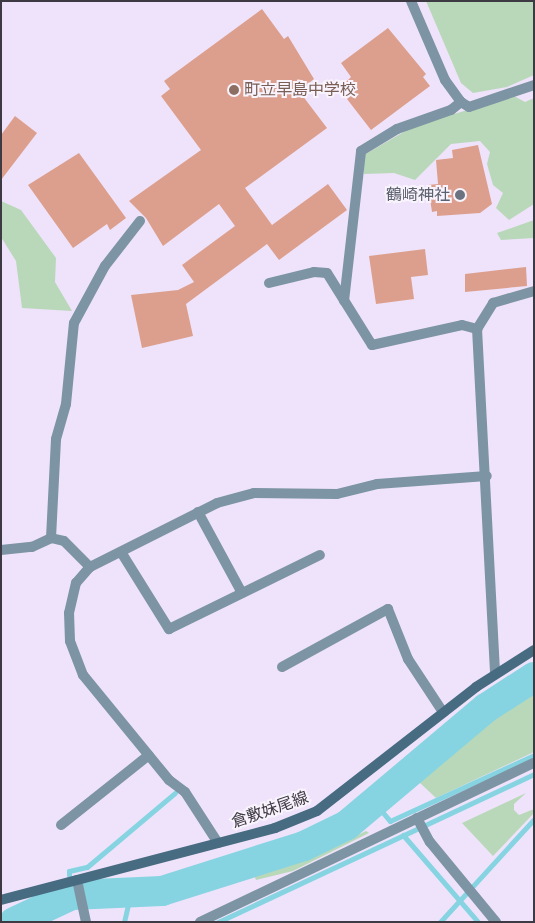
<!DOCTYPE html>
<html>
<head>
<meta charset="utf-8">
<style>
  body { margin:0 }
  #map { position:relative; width:535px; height:923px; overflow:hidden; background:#eee3fa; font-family:Cabin,"Noto Sans JP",sans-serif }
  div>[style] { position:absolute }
  .green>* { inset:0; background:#b9d8b9 }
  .stream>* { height:5px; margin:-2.5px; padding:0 2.5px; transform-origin:2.5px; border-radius:2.5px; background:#86d4e2 }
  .river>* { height:30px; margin:-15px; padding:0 15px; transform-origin:15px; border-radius:15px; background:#86d4e2 }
  .building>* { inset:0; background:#dd9f8d }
  .street>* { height:10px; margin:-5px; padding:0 5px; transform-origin:5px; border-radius:5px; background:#7c94a3 }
  .secondary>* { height:10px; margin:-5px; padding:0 5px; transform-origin:5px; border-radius:5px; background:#476b81 }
  .dots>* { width:14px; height:14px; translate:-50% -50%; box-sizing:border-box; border:2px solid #f8f3fd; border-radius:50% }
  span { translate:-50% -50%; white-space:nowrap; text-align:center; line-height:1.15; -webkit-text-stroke:4px #f8f3fd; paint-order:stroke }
  .education-label { font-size:16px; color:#785e54 }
  .left { translate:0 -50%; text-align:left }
  .worship-label { font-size:16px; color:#5b616d }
  .right { translate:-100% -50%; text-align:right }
  .street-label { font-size:16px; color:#3e3a43 }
  .frame { position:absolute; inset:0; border:2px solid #3e3a43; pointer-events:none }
</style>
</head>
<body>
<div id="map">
  <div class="green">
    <div style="clip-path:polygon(426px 1px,534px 1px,534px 75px,507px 87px,473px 93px,461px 83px)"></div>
    <div style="clip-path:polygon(514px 96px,525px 102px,534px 98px,534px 204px,509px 220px,496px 208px,503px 193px,493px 185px,487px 164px,490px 152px,480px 141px,451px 144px,415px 180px,394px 173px,364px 174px,364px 155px,414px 126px)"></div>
    <div style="clip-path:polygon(1px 201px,21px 210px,56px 258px,55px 282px,72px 311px,22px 308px,16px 261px,1px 237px)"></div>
    <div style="clip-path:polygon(534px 220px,534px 238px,501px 240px,497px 233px)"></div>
    <div style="clip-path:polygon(534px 692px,534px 752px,436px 798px,419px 782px,495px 717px)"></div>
    <div style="clip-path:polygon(526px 793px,514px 804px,514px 810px,519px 815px,534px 809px,534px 813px,493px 856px,462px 823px)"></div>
    <div style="clip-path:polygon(366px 831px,369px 833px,293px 871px,256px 880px,254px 875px,324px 851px)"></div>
  </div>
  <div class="stream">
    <div style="left:374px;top:802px;width:25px;rotate:50deg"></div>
    <div style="left:390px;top:821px;width:158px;rotate:-24.6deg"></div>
    <div style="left:403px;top:835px;width:115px;rotate:49.2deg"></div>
    <div style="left:69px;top:875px;width:4px;rotate:-90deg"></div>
    <div style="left:69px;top:871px;width:18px;rotate:-13deg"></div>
    <div style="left:87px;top:867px;width:115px;rotate:-40.1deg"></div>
    <div style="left:72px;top:891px;width:4px;rotate:90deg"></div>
    <div style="left:124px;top:922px;width:31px;rotate:-77deg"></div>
    <div style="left:218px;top:922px;width:349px;rotate:-25.1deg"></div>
    <div style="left:440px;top:922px;width:139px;rotate:-47.6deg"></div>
  </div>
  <div class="river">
    <div style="left:14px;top:922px;width:64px;rotate:-25deg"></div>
    <div style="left:72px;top:895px;width:90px;rotate:-2.5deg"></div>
    <div style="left:162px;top:891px;width:149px;rotate:-17.6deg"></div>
    <div style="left:304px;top:846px;width:48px;rotate:-26deg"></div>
    <div style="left:347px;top:825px;width:182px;rotate:-40.1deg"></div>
    <div style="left:486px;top:708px;width:57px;rotate:-32.9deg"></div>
  </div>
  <div class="building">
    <div style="clip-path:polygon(262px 9px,284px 39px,288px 36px,314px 79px,299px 91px,327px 128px,245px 188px,272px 225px,328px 184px,347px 210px,279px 260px,267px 244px,186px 304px,193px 336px,142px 348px,131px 295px,178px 290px,194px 282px,182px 265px,235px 226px,219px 204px,163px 246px,146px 218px,129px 201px,201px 150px,161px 96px,170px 89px,164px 81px)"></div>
    <div style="clip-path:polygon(388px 28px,426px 74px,423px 77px,430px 86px,371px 130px,347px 99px,352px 95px,344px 84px,351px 77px,341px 63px)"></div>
    <div style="clip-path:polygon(15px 116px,37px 133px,1px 180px,1px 135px)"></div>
    <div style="clip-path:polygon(478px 145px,492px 204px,480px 213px,437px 216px,437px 211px,432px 212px,428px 185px,438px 184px,436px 160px,453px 158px,452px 150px)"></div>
    <div style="clip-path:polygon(79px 153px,126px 218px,110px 230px,107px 224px,73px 248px,28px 185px)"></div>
    <div style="clip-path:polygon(425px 249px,428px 275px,411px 277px,414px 299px,376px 304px,369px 256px)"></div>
    <div style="clip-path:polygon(526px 267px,527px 286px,465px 292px,465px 274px)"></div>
  </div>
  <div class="street">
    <div style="left:411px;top:1px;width:86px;rotate:66.7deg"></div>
    <div style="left:445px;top:80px;width:27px;rotate:54deg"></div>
    <div style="left:461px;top:102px;width:9px;rotate:32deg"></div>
    <div style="left:469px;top:107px;width:69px;rotate:-18.7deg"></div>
    <div style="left:269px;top:283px;width:46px;rotate:-13.7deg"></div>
    <div style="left:314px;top:272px;width:13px;rotate:4deg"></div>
    <div style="left:327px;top:273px;width:85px;rotate:58deg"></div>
    <div style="left:372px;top:345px;width:92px;rotate:-12.5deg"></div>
    <div style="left:462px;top:325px;width:16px;rotate:15deg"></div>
    <div style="left:344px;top:301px;width:151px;rotate:-83.5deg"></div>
    <div style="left:361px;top:151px;width:42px;rotate:-31.4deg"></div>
    <div style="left:397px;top:129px;width:57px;rotate:-19.4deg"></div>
    <div style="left:451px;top:110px;width:13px;rotate:-39deg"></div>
    <div style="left:198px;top:512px;width:92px;rotate:61.5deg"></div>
    <div style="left:51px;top:538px;width:99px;rotate:-87.1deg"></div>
    <div style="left:56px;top:439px;width:36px;rotate:-74deg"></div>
    <div style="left:66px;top:404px;width:81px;rotate:-84.4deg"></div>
    <div style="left:74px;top:323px;width:65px;rotate:-61.5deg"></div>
    <div style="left:105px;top:266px;width:57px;rotate:-52.1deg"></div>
    <div style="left:1px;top:550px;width:31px;rotate:-6deg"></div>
    <div style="left:32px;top:547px;width:21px;rotate:-25deg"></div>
    <div style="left:51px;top:538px;width:13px;rotate:13deg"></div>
    <div style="left:64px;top:541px;width:37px;rotate:45deg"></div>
    <div style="left:121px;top:552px;width:91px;rotate:58.1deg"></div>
    <div style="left:169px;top:629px;width:168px;rotate:-26.1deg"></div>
    <div style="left:282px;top:667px;width:121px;rotate:-28.7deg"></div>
    <div style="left:388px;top:609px;width:54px;rotate:68.2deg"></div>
    <div style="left:408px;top:659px;width:64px;rotate:56.6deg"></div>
    <div style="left:495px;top:672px;width:343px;rotate:-93deg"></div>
    <div style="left:477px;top:329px;width:31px;rotate:-58deg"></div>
    <div style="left:493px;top:303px;width:43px;rotate:-16.3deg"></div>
    <div style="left:417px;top:818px;width:27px;rotate:62deg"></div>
    <div style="left:430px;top:842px;width:104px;rotate:50.5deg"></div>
    <div style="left:61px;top:825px;width:112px;rotate:-38.5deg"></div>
    <div style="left:218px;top:843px;width:61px;rotate:-122.9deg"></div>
    <div style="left:185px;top:792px;width:20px;rotate:-143deg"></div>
    <div style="left:169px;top:780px;width:136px;rotate:-129.3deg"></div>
    <div style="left:83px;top:675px;width:36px;rotate:-111deg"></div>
    <div style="left:70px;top:641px;width:28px;rotate:-92deg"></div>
    <div style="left:69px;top:613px;width:31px;rotate:-77deg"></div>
    <div style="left:76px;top:583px;width:21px;rotate:-49deg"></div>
    <div style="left:90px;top:567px;width:142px;rotate:-26.7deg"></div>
    <div style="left:217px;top:503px;width:38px;rotate:-15deg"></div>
    <div style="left:254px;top:493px;width:83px;rotate:0.7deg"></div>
    <div style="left:337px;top:494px;width:41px;rotate:-14deg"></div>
    <div style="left:377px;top:484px;width:110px;rotate:-4.2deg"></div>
    <div style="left:77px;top:880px;width:43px;rotate:77.9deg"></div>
    <div style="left:200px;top:922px;width:370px;rotate:-25.5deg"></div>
  </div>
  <div class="secondary">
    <div style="left:1px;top:900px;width:283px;rotate:-14.7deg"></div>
    <div style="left:275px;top:828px;width:45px;rotate:-22deg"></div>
    <div style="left:317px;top:811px;width:202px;rotate:-37.9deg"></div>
    <div style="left:476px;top:687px;width:69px;rotate:-32.5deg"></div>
  </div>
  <div class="dots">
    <div style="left:234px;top:90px;background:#8d6e63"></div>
    <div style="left:460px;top:195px;background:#6b7280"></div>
  </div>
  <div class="education-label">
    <span class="left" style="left:244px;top:90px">町立早島中学校</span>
  </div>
  <div class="worship-label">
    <span class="right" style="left:450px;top:195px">鶴崎神社</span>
  </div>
  <div class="street-label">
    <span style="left:270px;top:810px;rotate:-19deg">倉敷妹尾線</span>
  </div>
  <div class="frame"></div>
</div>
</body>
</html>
